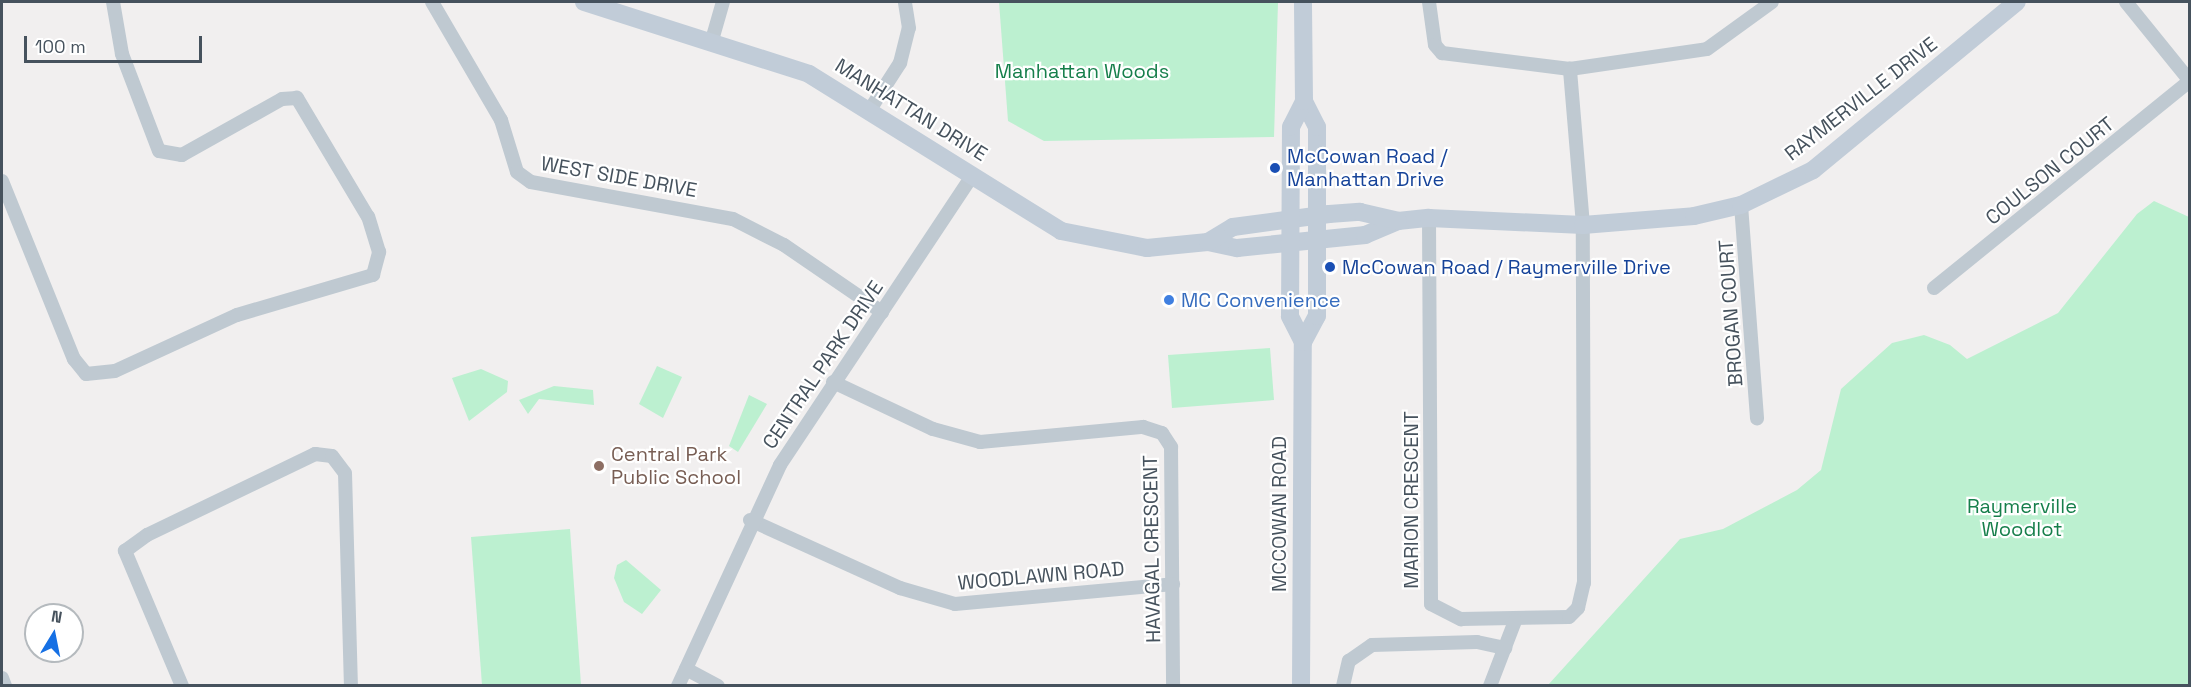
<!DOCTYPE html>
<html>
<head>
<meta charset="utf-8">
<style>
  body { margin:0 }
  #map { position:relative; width:2191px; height:687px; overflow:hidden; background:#f1efef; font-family:"Space Grotesk",sans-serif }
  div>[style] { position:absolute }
  .green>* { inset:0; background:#bcf0d0 }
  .street>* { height:14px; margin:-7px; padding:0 7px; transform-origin:7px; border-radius:7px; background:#bfc9d1 }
  .secondary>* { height:18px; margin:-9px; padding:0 9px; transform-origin:9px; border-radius:9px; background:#c1ccd8 }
  .dots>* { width:16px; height:16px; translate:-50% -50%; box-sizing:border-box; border:3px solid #fff; border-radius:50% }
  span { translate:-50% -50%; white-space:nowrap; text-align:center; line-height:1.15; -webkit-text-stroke:4.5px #fff; paint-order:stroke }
  .park-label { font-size:20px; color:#167f4b }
  .street-label { font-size:20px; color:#46525d }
  .transit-label { font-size:20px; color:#164399 }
  .left { translate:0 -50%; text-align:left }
  .shop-label { font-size:20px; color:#366cbe }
  .education-label { font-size:20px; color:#785e54 }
  .frame { position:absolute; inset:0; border:3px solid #46525d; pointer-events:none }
  .north { position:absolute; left:24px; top:603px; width:60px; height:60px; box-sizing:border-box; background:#fff; border:2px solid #b5babe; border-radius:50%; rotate:10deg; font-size:16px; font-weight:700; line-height:24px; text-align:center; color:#46525d }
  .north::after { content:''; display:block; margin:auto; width:21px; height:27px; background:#1670e4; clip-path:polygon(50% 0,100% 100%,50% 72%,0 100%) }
  .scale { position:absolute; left:24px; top:36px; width:178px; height:27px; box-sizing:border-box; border:3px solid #46525d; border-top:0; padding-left:8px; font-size:18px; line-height:21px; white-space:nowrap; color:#46525d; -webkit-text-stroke:4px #fff; paint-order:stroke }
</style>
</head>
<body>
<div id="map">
  <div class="green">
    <div style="clip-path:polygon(999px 2px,1278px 2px,1274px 137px,1044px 141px,1008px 121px)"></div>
    <div style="clip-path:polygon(2154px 201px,2189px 217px,2189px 685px,1548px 685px,1680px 539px,1723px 529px,1797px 490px,1821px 470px,1841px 389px,1892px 343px,1924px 335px,1950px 345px,1967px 359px,2058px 313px,2137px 214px)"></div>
    <div style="clip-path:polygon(1270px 348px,1274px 400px,1172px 408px,1168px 355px)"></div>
    <div style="clip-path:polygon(657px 366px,682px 377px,663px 418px,639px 404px)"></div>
    <div style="clip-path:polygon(481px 369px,508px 381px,507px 392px,469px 421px,452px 378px)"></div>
    <div style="clip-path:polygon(554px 386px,593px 390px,594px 405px,539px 399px,528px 414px,519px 400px)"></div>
    <div style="clip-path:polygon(749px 395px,767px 404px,738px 452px,729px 446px)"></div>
    <div style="clip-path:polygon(570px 529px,581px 685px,482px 685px,471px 537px)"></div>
    <div style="clip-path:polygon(626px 560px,661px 590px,642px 614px,624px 602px,614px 578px,617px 565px)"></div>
  </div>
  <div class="street">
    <div style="left:432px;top:2px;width:137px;rotate:59.7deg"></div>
    <div style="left:501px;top:120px;width:54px;rotate:72.9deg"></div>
    <div style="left:517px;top:172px;width:17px;rotate:36deg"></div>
    <div style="left:531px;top:182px;width:205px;rotate:10.4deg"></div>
    <div style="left:733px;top:219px;width:57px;rotate:27deg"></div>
    <div style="left:784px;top:245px;width:119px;rotate:34.4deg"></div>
    <div style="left:1429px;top:2px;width:43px;rotate:82.1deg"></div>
    <div style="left:1435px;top:45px;width:11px;rotate:49deg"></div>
    <div style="left:1442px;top:53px;width:129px;rotate:7.1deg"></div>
    <div style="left:1570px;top:69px;width:138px;rotate:-8.3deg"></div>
    <div style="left:1707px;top:49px;width:80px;rotate:-35.9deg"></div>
    <div style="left:2126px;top:2px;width:102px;rotate:51deg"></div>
    <div style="left:712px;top:40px;width:40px;rotate:-74deg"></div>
    <div style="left:871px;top:108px;width:54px;rotate:-57.2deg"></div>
    <div style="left:900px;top:63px;width:36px;rotate:-76deg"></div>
    <div style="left:909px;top:28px;width:26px;rotate:-99deg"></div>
    <div style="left:2px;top:181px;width:192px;rotate:68deg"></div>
    <div style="left:74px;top:359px;width:19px;rotate:51deg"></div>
    <div style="left:86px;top:374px;width:29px;rotate:-6deg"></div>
    <div style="left:115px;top:371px;width:134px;rotate:-24.7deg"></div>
    <div style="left:237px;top:315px;width:142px;rotate:-16.4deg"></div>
    <div style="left:373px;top:275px;width:24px;rotate:-75deg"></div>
    <div style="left:379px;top:252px;width:37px;rotate:-107deg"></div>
    <div style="left:368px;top:217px;width:139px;rotate:-120.8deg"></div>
    <div style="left:297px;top:98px;width:15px;rotate:176deg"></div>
    <div style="left:282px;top:99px;width:115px;rotate:150.8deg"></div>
    <div style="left:182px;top:155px;width:23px;rotate:-170deg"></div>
    <div style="left:159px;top:151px;width:104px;rotate:-110.9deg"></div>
    <div style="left:122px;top:54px;width:53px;rotate:-99.8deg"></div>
    <div style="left:1741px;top:205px;width:214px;rotate:85.7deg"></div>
    <div style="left:1429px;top:218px;width:386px;rotate:89.7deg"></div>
    <div style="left:1431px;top:604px;width:34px;rotate:27deg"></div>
    <div style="left:1461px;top:619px;width:108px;rotate:-1.1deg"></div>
    <div style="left:1569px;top:617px;width:13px;rotate:-45deg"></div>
    <div style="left:1578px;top:608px;width:26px;rotate:-77deg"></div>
    <div style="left:1584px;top:583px;width:358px;rotate:-90.2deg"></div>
    <div style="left:1583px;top:225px;width:157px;rotate:-94.8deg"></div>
    <div style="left:1934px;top:288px;width:329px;rotate:-39deg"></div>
    <div style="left:833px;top:382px;width:110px;rotate:25.2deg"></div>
    <div style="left:933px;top:429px;width:49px;rotate:15.5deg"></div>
    <div style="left:980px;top:442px;width:164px;rotate:-5.3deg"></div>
    <div style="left:1143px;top:427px;width:20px;rotate:18deg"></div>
    <div style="left:1162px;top:433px;width:17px;rotate:57deg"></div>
    <div style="left:1171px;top:447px;width:239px;rotate:89.5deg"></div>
    <div style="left:750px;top:520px;width:165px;rotate:24.4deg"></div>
    <div style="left:900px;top:588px;width:57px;rotate:16.2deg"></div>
    <div style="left:955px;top:604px;width:219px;rotate:-5.2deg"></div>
    <div style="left:686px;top:669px;width:36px;rotate:28deg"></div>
    <div style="left:2px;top:678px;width:9px;rotate:69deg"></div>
    <div style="left:182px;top:686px;width:147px;rotate:-112.9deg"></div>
    <div style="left:125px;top:551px;width:27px;rotate:-36deg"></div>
    <div style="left:147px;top:535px;width:187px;rotate:-25.7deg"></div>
    <div style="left:315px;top:454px;width:17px;rotate:7deg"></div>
    <div style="left:332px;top:456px;width:21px;rotate:53deg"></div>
    <div style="left:345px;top:473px;width:213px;rotate:88.4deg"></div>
    <div style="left:678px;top:686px;width:243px;rotate:-65.2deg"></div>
    <div style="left:780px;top:465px;width:348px;rotate:-56.4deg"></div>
    <div style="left:1343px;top:686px;width:26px;rotate:-77deg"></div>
    <div style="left:1349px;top:661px;width:28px;rotate:-35deg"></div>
    <div style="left:1372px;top:645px;width:105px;rotate:-1.6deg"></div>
    <div style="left:1477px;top:642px;width:29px;rotate:12deg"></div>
    <div style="left:1490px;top:686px;width:70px;rotate:-69deg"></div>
  </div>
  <div class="secondary">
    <div style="left:584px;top:2px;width:236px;rotate:17.7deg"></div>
    <div style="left:809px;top:74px;width:297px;rotate:31.9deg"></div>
    <div style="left:1061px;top:231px;width:88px;rotate:11.2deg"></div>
    <div style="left:1147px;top:248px;width:61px;rotate:-5.6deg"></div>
    <div style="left:1208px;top:242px;width:30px;rotate:12deg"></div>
    <div style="left:1237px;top:248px;width:129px;rotate:-5.8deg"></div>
    <div style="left:1365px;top:235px;width:36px;rotate:-23deg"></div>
    <div style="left:1398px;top:221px;width:31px;rotate:-6deg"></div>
    <div style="left:1429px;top:218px;width:154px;rotate:2.6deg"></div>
    <div style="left:1583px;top:225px;width:111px;rotate:-4.6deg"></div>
    <div style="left:1694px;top:216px;width:48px;rotate:-13.2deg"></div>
    <div style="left:1741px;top:205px;width:80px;rotate:-25.9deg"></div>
    <div style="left:1813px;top:170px;width:264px;rotate:-39.5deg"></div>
    <div style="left:1208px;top:242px;width:29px;rotate:-31deg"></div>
    <div style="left:1233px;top:227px;width:97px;rotate:-7.7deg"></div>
    <div style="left:1329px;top:214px;width:31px;rotate:-4deg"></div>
    <div style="left:1360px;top:212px;width:39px;rotate:13deg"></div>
    <div style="left:1303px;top:342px;width:30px;rotate:-62deg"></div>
    <div style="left:1317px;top:316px;width:189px;rotate:-90deg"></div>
    <div style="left:1317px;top:127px;width:29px;rotate:-117deg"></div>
    <div style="left:1301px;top:686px;width:344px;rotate:-89.7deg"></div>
    <div style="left:1303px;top:342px;width:29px;rotate:-117deg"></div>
    <div style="left:1290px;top:316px;width:189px;rotate:-89.7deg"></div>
    <div style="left:1291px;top:127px;width:29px;rotate:-63deg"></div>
    <div style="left:1304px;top:101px;width:99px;rotate:-90.6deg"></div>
  </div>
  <div class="dots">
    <div style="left:1275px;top:168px;background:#1a4fb4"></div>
    <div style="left:1330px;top:267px;background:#1a4fb4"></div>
    <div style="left:1169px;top:300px;background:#3f7fe0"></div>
    <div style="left:599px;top:466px;background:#8d6e63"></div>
  </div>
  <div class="park-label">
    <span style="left:1082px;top:71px">Manhattan Woods</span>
    <span style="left:2022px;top:518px">Raymerville<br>Woodlot</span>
  </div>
  <div class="street-label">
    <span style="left:1861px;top:99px;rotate:-38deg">RAYMERVILLE DRIVE</span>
    <span style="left:911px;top:110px;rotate:32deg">MANHATTAN DRIVE</span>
    <span style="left:2050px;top:171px;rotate:-39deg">COULSON COURT</span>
    <span style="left:619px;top:177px;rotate:10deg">WEST SIDE DRIVE</span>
    <span style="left:1731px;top:313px;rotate:-94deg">BROGAN COURT</span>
    <span style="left:823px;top:365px;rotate:-56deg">CENTRAL PARK DRIVE</span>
    <span style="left:1411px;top:500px;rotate:-90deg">MARION CRESCENT</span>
    <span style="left:1279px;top:514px;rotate:-90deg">MCCOWAN ROAD</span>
    <span style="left:1152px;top:549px;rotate:-91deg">HAVAGAL CRESCENT</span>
    <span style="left:1041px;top:576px;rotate:-5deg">WOODLAWN ROAD</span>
  </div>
  <div class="transit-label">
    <span class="left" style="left:1287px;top:168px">McCowan Road /<br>Manhattan Drive</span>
    <span class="left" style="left:1342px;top:267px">McCowan Road / Raymerville Drive</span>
  </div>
  <div class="shop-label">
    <span class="left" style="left:1181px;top:300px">MC Convenience</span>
  </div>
  <div class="education-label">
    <span class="left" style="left:611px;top:466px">Central Park<br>Public School</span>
  </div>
  <div class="frame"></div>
  <div class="north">N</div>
  <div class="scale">100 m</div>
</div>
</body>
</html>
